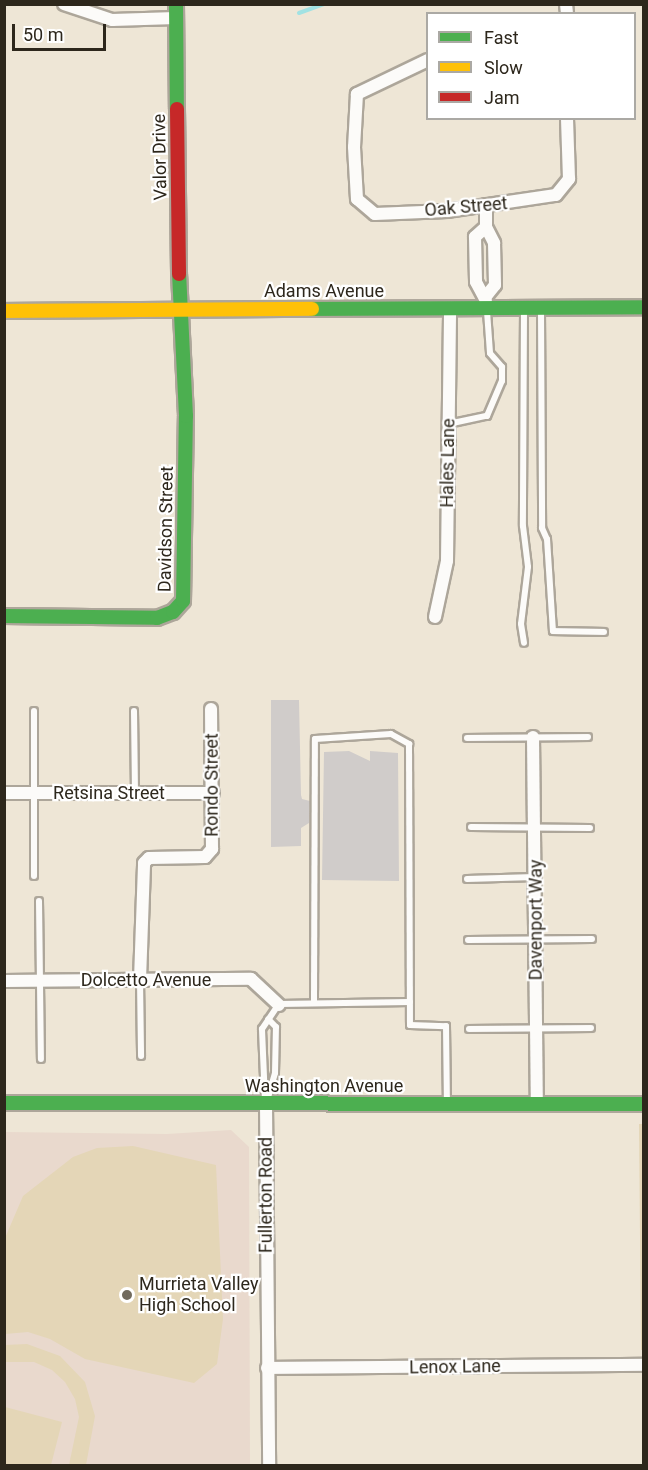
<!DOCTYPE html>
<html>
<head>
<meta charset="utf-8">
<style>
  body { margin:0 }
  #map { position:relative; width:648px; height:1470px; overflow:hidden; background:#eee6d6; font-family:Roboto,sans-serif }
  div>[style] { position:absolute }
  .commercial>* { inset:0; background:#e9d9cd }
  .green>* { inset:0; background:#e4d6b7 }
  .stream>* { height:4px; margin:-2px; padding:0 2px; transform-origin:2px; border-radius:2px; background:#a1e2e3 }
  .building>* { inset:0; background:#d0ccca }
  .roads { filter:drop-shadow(2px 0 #ada69a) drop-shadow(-2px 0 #ada69a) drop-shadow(0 2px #ada69a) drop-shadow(0 -2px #ada69a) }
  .lane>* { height:6px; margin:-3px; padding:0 3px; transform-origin:3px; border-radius:3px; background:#fcfbf9 }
  .street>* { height:12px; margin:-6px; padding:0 6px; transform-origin:6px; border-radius:6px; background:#fcfbf9 }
  .fast>* { height:14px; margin:-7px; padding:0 7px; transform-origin:7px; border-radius:7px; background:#4caf50 }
  .slow>* { height:14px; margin:-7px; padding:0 7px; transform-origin:7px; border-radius:7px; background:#ffc107 }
  .jam>* { height:14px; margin:-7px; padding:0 7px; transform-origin:7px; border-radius:7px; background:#c62828 }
  .dots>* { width:16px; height:16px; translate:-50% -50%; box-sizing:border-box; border:3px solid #fff; border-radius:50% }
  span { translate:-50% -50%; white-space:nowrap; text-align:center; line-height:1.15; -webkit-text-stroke:4.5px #fff; paint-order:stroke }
  .street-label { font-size:18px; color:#2d271c }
  .poi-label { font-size:18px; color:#2d271c }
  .left { translate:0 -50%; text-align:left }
  .frame { position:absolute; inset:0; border:6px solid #2d271c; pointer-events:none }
  .legend { position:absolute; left:426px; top:12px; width:210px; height:108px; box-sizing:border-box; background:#fff; border:2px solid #aba9a4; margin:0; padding:8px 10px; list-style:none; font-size:18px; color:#2d271c }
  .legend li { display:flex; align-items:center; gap:12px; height:30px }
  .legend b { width:30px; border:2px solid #aba9a4 }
  .scale { position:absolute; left:12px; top:24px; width:94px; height:27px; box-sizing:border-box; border:3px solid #2d271c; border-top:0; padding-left:8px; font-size:18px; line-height:21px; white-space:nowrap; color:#2d271c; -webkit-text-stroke:4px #fff; paint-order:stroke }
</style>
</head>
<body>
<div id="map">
  <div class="commercial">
    <div style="clip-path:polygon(231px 1130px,249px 1147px,250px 1465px,5px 1466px,5px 1132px,167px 1134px)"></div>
  </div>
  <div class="green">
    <div style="clip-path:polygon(639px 1124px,644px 1124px,643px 1350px,641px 1350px)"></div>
    <div style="clip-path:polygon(133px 1146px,216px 1165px,223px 1319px,217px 1364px,194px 1383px,85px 1359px,50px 1339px,28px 1332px,5px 1334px,5px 1238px,23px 1196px,73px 1157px,97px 1148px)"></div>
    <div style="clip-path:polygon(27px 1344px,60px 1356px,85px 1382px,95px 1416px,86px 1465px,69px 1465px,79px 1417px,75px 1399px,65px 1382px,52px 1370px,34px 1362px,5px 1362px,5px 1345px)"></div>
    <div style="clip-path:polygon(5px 1407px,62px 1422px,51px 1465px,5px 1465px)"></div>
  </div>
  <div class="stream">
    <div style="left:299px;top:13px;width:27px;rotate:-20deg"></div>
  </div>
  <div class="building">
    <div style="clip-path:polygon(271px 700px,299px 700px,301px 795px,302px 799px,310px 801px,309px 823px,301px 828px,301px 846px,271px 847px)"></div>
    <div style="clip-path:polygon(349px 751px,370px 761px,370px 751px,398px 753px,399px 881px,322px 880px,324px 752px)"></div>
  </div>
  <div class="roads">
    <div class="lane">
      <div style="left:524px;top:311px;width:215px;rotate:90.3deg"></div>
      <div style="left:523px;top:526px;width:41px;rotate:83deg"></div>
      <div style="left:528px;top:567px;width:57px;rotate:97deg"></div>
      <div style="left:521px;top:624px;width:19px;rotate:81deg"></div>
      <div style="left:541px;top:311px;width:217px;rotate:89.7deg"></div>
      <div style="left:542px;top:528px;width:12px;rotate:66deg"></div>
      <div style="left:547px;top:539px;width:92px;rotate:86.3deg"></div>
      <div style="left:553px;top:631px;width:51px;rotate:1.1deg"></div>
      <div style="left:448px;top:424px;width:40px;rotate:-12deg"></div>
      <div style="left:487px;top:416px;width:38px;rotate:-67deg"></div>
      <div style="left:502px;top:381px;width:14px;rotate:-90deg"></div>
      <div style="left:502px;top:367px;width:18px;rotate:-131deg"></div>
      <div style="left:490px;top:353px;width:42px;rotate:-94.1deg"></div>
      <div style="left:134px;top:711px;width:81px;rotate:89.3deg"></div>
      <div style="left:467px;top:738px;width:121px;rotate:-0.5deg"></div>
      <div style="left:471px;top:827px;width:119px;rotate:0.5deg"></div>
      <div style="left:34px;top:876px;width:165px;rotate:-90deg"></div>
      <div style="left:467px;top:879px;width:68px;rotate:-1.7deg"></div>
      <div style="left:39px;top:901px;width:158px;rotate:89.3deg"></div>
      <div style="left:468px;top:940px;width:124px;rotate:-0.5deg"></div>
      <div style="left:140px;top:980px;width:76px;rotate:89.2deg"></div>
      <div style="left:314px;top:1001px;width:262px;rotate:-89.8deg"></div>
      <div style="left:315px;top:739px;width:76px;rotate:-3.8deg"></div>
      <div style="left:391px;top:734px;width:21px;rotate:29deg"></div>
      <div style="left:409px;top:744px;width:281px;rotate:89.8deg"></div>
      <div style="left:410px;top:1025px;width:36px;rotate:2deg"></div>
      <div style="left:446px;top:1026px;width:77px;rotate:89.3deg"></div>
      <div style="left:469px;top:1029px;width:122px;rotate:-0.5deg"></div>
      <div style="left:265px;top:1101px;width:72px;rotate:-92.4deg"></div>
      <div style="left:262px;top:1029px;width:30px;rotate:-56deg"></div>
      <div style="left:279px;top:1004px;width:131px;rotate:-0.9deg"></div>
      <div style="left:267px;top:1101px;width:29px;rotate:-74deg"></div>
      <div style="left:275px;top:1073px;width:46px;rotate:-88.8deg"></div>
      <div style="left:276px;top:1027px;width:11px;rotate:-135deg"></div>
    </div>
    <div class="street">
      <div style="left:64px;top:4px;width:51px;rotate:18.4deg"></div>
      <div style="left:112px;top:20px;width:64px;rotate:-1.8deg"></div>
      <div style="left:566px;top:4px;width:10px;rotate:84deg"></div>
      <div style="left:428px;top:60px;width:79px;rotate:154.4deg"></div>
      <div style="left:357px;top:94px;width:53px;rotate:93.2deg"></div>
      <div style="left:354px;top:147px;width:52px;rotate:86.7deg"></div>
      <div style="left:357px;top:199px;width:23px;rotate:40deg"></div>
      <div style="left:375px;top:214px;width:72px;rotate:-2.4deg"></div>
      <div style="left:447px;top:211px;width:110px;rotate:-8.4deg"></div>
      <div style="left:556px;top:195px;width:21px;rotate:-51deg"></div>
      <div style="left:569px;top:179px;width:61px;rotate:-91.9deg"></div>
      <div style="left:486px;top:205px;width:22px;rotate:90deg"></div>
      <div style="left:486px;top:227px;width:18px;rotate:63deg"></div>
      <div style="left:494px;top:243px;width:42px;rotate:88.6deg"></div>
      <div style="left:495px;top:285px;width:14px;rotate:129deg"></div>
      <div style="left:486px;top:227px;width:15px;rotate:138deg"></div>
      <div style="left:475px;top:237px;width:45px;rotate:88.7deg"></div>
      <div style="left:476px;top:282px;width:21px;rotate:62deg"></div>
      <div style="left:435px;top:617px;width:57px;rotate:-77.9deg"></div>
      <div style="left:447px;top:561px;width:253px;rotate:-89.3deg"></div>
      <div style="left:533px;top:737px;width:367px;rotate:89.4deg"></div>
      <div style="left:4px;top:793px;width:209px"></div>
      <div style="left:140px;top:980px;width:117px;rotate:-88deg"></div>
      <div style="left:144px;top:863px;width:7px;rotate:-45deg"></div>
      <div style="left:149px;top:858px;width:56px;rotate:-1deg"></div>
      <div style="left:205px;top:857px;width:11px;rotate:-49deg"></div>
      <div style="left:212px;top:849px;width:140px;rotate:-90.4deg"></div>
      <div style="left:4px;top:981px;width:247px;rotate:-0.5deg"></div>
      <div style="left:251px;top:979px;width:38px;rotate:43deg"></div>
      <div style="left:266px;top:1104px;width:362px;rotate:89.5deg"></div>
      <div style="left:267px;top:1368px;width:377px;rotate:-0.5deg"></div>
    </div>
    <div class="fast">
      <div style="left:176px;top:4px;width:105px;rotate:89.5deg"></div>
      <div style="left:312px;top:309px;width:332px;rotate:-0.3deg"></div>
      <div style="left:4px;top:616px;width:153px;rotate:0.7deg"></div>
      <div style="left:157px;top:618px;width:17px;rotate:-21deg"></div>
      <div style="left:173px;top:612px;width:15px;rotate:-48deg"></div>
      <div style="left:183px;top:601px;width:185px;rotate:-89.1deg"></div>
      <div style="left:186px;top:416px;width:142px;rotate:-92.8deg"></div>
      <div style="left:4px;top:1103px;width:640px;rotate:0.09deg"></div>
    </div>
    <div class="slow">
      <div style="left:4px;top:311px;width:308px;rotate:-0.4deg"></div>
    </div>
    <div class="jam">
      <div style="left:177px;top:109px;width:165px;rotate:89.3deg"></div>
    </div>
  </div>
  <div class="dots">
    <div style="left:127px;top:1295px;background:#716a5d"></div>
  </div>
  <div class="street-label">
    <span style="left:160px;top:157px;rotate:-91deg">Valor Drive</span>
    <span style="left:466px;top:207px;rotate:-5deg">Oak Street</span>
    <span style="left:324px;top:291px">Adams Avenue</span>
    <span style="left:448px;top:463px;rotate:-89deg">Hales Lane</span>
    <span style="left:166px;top:529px;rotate:-89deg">Davidson Street</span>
    <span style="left:212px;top:785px;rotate:-90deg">Rondo Street</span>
    <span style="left:109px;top:793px">Retsina Street</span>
    <span style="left:536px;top:920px;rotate:-90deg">Davenport Way</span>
    <span style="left:146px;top:980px">Dolcetto Avenue</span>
    <span style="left:324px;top:1086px">Washington Avenue</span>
    <span style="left:266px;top:1195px;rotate:-90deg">Fullerton Road</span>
    <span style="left:455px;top:1367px;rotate:-1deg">Lenox Lane</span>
  </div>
  <div class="poi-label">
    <span class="left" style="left:139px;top:1295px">Murrieta Valley<br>High School</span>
  </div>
  <div class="frame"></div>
  <ul class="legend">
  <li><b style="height:8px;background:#4caf50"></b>Fast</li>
  <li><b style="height:8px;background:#ffc107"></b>Slow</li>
  <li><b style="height:8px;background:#c62828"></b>Jam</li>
  </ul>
  <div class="scale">50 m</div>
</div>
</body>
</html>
